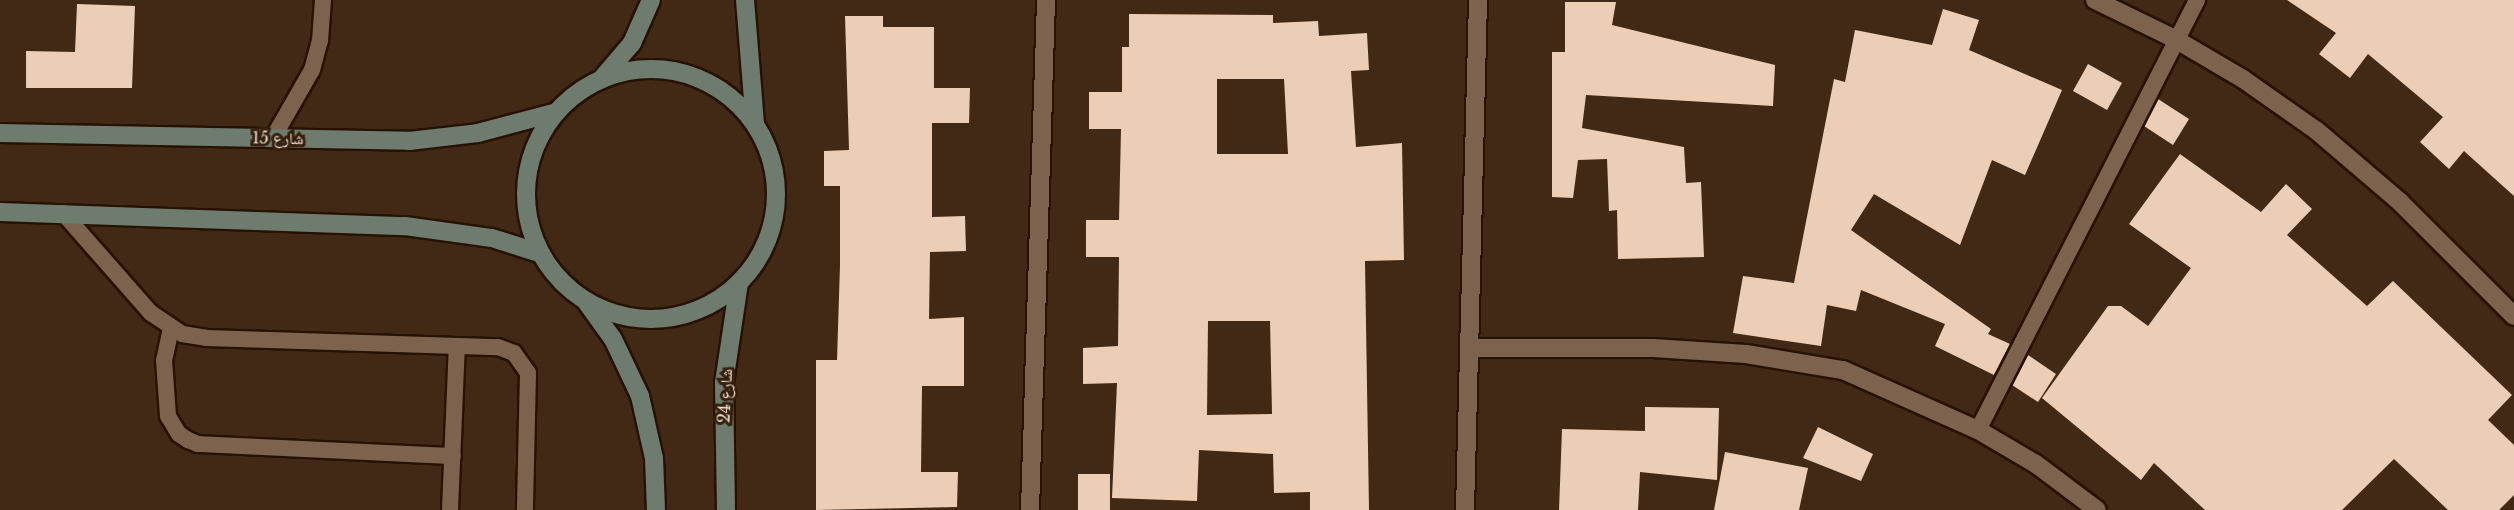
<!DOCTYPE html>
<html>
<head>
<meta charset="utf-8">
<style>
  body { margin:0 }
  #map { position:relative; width:2514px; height:510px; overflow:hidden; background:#412916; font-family:"Libre Baskerville","Noto Naskh Arabic",serif }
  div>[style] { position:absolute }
  .building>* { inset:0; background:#ecceb6 }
  .roads { filter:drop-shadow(2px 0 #271101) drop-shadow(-2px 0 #271101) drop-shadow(0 2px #271101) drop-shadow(0 -2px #271101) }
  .lane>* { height:16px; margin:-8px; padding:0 8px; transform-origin:8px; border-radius:8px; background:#7d634e }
  .street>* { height:18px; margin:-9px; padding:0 9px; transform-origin:9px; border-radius:9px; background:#7d634e }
  .secondary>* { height:18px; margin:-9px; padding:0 9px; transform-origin:9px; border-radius:9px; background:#6e7c70 }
  .secondary>.ring { margin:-9px; padding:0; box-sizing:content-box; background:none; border:18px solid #6e7c70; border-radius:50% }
  span { translate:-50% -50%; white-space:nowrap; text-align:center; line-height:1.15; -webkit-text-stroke:6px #36200c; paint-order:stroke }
  .street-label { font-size:16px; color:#efe0d4 }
</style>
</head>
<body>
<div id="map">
  <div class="building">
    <div style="clip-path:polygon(2287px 0,2514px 0,2514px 196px,2464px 151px,2449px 169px,2420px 142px,2443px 117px,2368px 54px,2350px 78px,2319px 54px,2336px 33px)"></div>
    <div style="clip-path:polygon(1565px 2px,1616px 2px,1612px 25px,1775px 65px,1773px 106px,1586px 95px,1582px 128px,1684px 147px,1686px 183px,1701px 182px,1704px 257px,1618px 259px,1617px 210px,1609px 211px,1607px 159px,1578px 160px,1573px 198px,1552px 197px,1552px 52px,1565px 52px)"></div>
    <div style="clip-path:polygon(77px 4px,135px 6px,132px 88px,26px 88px,26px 51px,75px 52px)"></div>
    <div style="clip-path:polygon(1943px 9px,1979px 20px,1969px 50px,2062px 90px,2025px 175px,1992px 160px,1960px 245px,1874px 194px,1851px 230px,1991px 329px,1988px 334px,2010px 344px,1994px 375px,1935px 346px,1945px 324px,1861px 290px,1856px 311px,1827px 305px,1821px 346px,1733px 333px,1743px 276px,1794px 283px,1834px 79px,1845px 82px,1855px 30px,1932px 45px)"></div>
    <div style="clip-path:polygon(evenodd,1129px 14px,1273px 15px,1273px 23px,1318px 21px,1319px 36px,1367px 33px,1369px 70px,1351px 71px,1356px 147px,1402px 143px,1404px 260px,1365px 261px,1369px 510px,1310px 510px,1310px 492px,1274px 493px,1273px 454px,1199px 450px,1197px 501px,1112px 498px,1117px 383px,1083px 384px,1083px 348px,1118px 346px,1119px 257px,1086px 257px,1086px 220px,1119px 220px,1121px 129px,1089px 129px,1089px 92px,1122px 92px,1122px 47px,1129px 47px,1129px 14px,1217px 79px,1284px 79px,1288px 154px,1217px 154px,1217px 79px,1129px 14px,1208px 321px,1270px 321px,1272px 414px,1207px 415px,1208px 321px)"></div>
    <div style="clip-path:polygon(845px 16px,883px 16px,883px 27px,934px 27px,934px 88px,970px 88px,969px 123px,932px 123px,932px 217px,965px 216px,966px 251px,930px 252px,929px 319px,964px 317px,964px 386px,922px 386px,921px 472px,958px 472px,957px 507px,816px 510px,816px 360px,837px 360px,840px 265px,840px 186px,824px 186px,824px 151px,849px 150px)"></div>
    <div style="clip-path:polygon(2088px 64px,2122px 83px,2107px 110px,2073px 91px)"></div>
    <div style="clip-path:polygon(2158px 99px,2189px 119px,2173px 145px,2144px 126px)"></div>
    <div style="clip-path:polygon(2180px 154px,2261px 212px,2286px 184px,2312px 209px,2287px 235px,2367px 306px,2393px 281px,2512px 395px,2488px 420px,2514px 445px,2514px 495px,2499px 510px,2448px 510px,2394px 459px,2342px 510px,2205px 510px,2154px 463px,2141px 480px,2042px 398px,2108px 306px,2121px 306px,2148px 326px,2191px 268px,2129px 224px)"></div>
    <div style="clip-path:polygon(2028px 355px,2056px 374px,2038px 402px,2012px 385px)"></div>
    <div style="clip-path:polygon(1645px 407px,1719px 408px,1717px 480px,1640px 472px,1638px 510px,1559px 510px,1562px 429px,1645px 431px)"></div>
    <div style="clip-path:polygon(1818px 427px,1873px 454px,1861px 481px,1803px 458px)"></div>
    <div style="clip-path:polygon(1725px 452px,1808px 468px,1799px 510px,1714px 510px)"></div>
    <div style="clip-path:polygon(1078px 474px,1110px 474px,1110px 510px,1078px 510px)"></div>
  </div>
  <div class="roads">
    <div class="lane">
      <div style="left:273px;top:138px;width:78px;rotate:-60.2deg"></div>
      <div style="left:312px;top:70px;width:30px;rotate:-75deg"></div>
      <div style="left:320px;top:41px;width:41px;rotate:-85.8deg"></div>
      <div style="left:63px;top:213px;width:133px;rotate:48.7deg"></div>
      <div style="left:151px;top:313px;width:37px;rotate:34deg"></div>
      <div style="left:182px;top:334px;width:24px;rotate:9deg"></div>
      <div style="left:206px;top:338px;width:292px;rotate:1.8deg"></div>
      <div style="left:498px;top:347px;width:17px;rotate:21deg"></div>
      <div style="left:514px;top:353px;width:24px;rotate:55deg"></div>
      <div style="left:528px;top:373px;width:137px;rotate:91.3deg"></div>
      <div style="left:171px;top:328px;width:33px;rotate:102deg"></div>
      <div style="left:164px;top:360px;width:56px;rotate:85.9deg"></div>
      <div style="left:168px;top:416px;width:21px;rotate:59deg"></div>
      <div style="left:179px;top:434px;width:11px;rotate:34deg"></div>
      <div style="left:188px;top:440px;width:11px;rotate:22deg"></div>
      <div style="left:198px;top:444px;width:255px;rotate:2.7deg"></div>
      <div style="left:1978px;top:430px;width:483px;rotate:-63deg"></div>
      <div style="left:450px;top:510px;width:164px;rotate:-87.6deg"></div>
    </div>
    <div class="street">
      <div style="left:2095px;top:0;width:89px;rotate:26deg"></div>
      <div style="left:2175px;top:39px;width:79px;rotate:30.5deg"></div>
      <div style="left:2243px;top:79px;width:90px;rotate:35.1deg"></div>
      <div style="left:2317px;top:131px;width:109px;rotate:40.5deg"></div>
      <div style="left:2400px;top:202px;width:161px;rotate:45deg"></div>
      <div style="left:1472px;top:348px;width:181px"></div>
      <div style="left:1653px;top:348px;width:93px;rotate:3.7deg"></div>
      <div style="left:1746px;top:354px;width:98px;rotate:9.4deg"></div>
      <div style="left:1843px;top:370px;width:148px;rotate:24deg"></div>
      <div style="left:1978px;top:430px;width:67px;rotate:30.4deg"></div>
      <div style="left:2036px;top:464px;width:76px;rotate:37deg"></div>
      <div style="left:1030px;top:510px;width:510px;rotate:-88.2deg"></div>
      <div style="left:1465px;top:510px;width:510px;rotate:-88.54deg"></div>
    </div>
    <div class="secondary">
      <div style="left:745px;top:0;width:123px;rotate:85.4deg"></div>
      <div class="ring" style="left:526px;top:69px;width:232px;height:232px"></div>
      <div style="left:603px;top:77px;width:45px;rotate:-49.5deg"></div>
      <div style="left:632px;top:43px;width:47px;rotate:-66.2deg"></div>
      <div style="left:0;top:133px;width:409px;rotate:1.1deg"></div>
      <div style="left:409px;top:141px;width:69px;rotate:-6.6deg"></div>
      <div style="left:478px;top:133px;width:78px;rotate:-14.9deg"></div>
      <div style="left:0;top:212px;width:405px;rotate:2deg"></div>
      <div style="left:405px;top:226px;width:88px;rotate:7.9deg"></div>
      <div style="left:492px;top:238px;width:49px;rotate:17.7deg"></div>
      <div style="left:587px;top:303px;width:44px;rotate:54.2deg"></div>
      <div style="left:613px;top:339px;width:63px;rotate:64.7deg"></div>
      <div style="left:640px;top:396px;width:64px;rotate:77.3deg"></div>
      <div style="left:654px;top:458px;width:52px;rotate:87.8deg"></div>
      <div style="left:726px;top:510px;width:127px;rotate:-90.9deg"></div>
      <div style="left:724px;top:383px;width:101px;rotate:-81.5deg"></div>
    </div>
  </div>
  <div class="street-label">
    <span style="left:278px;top:138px;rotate:1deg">شارع 15</span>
    <span style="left:725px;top:396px;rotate:-87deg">شارع 24</span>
  </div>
</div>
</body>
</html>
